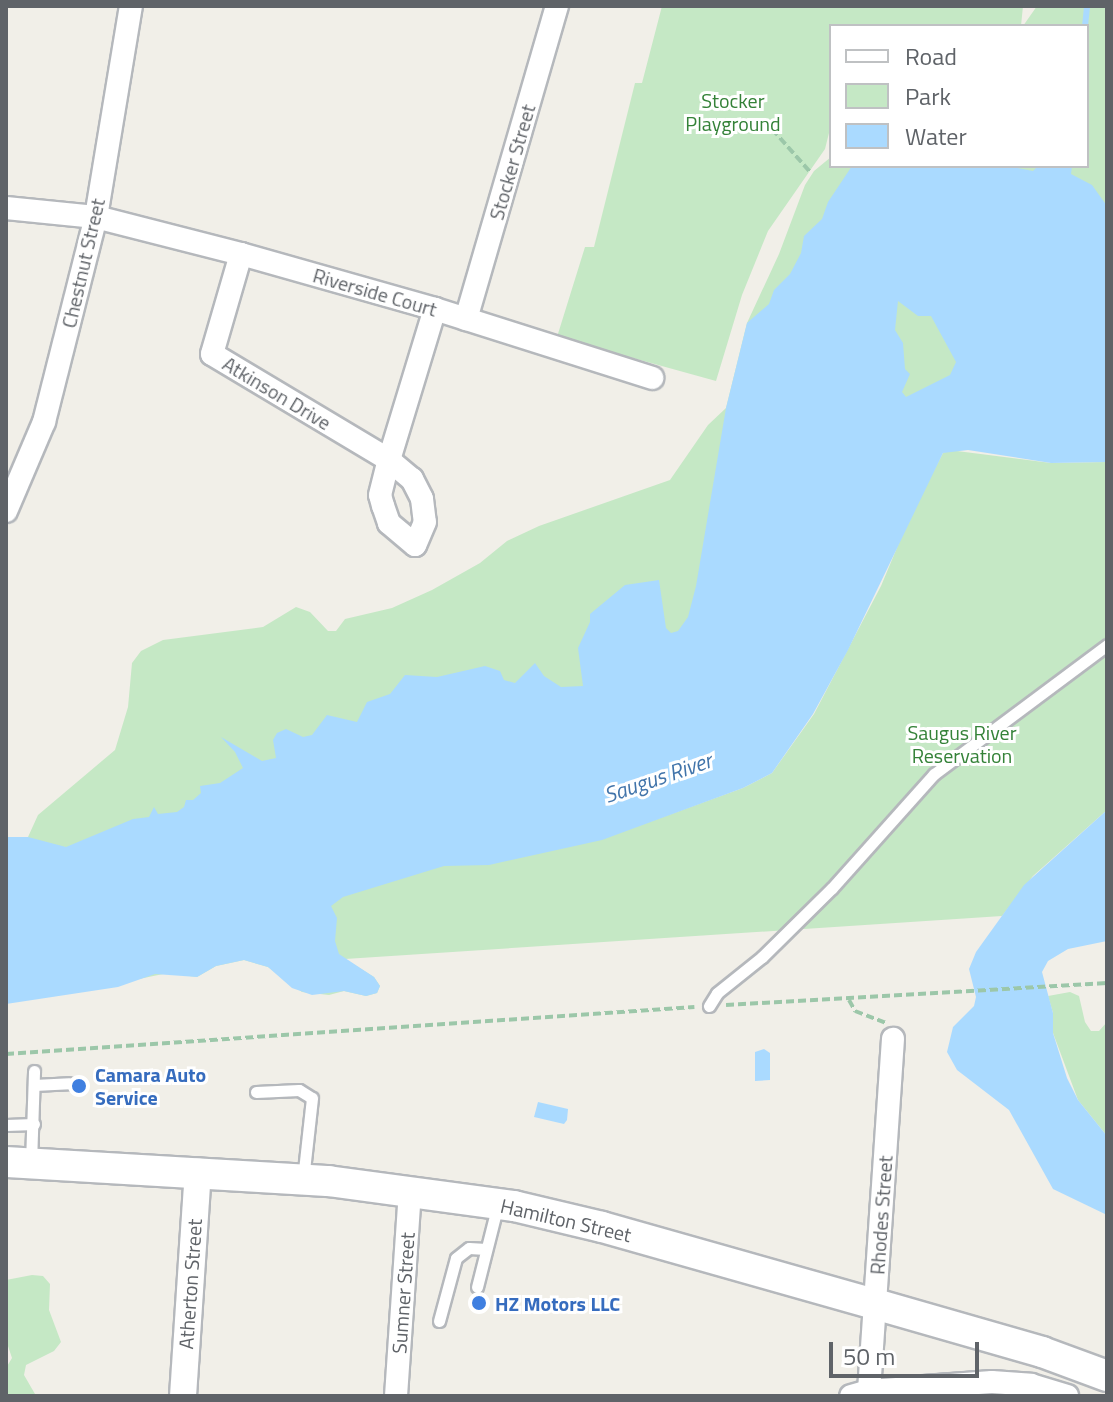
<!DOCTYPE html>
<html>
<head>
<meta charset="utf-8">
<style>
  body { margin:0 }
  #map { position:relative; width:1113px; height:1402px; overflow:hidden; background:#f1efe8; font-family:"Titillium Web",sans-serif }
  div>[style] { position:absolute }
  .green>* { inset:0; background:#c5e8c5 }
  .water>* { inset:0; background:#aadaff }
  .stream>* { height:6px; margin:-3px; padding:0 3px; transform-origin:3px; border-radius:3px; background:#aadaff }
  .path>* { height:4px; margin-top:-2px; transform-origin:0; background:repeating-linear-gradient(90deg,#9cc7a9 0 8px,transparent 0 12px) }
  .roads { filter:drop-shadow(2px 0 #b5b8bc) drop-shadow(-2px 0 #b5b8bc) drop-shadow(0 2px #b5b8bc) drop-shadow(0 -2px #b5b8bc) }
  .service>* { height:11px; margin:-5.5px; padding:0 5.5px; transform-origin:5.5px; border-radius:5.5px; background:#fff }
  .minor>* { height:22px; margin:-11px; padding:0 11px; transform-origin:11px; border-radius:11px; background:#fff }
  .tertiary>* { height:26px; margin:-13px; padding:0 13px; transform-origin:13px; border-radius:13px; background:#fff }
  .secondary>* { height:30px; margin:-15px; padding:0 15px; transform-origin:15px; border-radius:15px; background:#fff }
  .dots>* { width:22px; height:22px; translate:-50% -50%; box-sizing:border-box; border:4px solid #fff; border-radius:50% }
  span { translate:-50% -50%; white-space:nowrap; text-align:center; line-height:1.15; -webkit-text-stroke:6px #fff; paint-order:stroke }
  .park-label { font-size:20px; color:#348238 }
  .street-label { font-size:20px; color:#5f6368 }
  .shop-label { font-size:20px; color:#366cbe; font-weight:700 }
  .left { translate:0 -50%; text-align:left }
  .water-label { font-size:22px; color:#4174aa; font-style:italic }
  .frame { position:absolute; inset:0; border:8px solid #5f6368; pointer-events:none }
  .legend { position:absolute; left:829px; top:24px; width:260px; height:144px; box-sizing:border-box; background:#fff; border:2px solid #bfc1c3; margin:0; padding:10px 14px; list-style:none; font-size:24px; color:#5f6368 }
  .legend li { display:flex; align-items:center; gap:16px; height:40px }
  .legend b { width:40px; border:2px solid #bfc1c3 }
  .scale { position:absolute; left:829px; top:1342px; width:150px; height:36px; box-sizing:border-box; border:4px solid #5f6368; border-top:0; padding-left:10px; font-size:24px; line-height:28px; white-space:nowrap; color:#5f6368; -webkit-text-stroke:6px #fff; paint-order:stroke }
</style>
</head>
<body>
<div id="map">
  <div class="green">
    <div style="clip-path:polygon(662px 6px,1023px 6px,1021px 26px,831px 26px,831px 125px,825px 149px,768px 231px,742px 295px,716px 381px,557px 337px,585px 247px,594px 247px,635px 83px,642px 83px)"></div>
    <div style="clip-path:polygon(1037px 6px,1107px 6px,1107px 351px,971px 360px,746px 635px,106px 867px,6px 837px,28px 837px,38px 815px,115px 750px,128px 707px,132px 663px,141px 651px,163px 640px,263px 627px,296px 607px,310px 612px,328px 631px,336px 631px,345px 619px,392px 608px,432px 590px,480px 563px,507px 541px,539px 526px,670px 480px,708px 425px,726px 408px,747px 323px,779px 254px,805px 185px,814px 171px,831px 157px,831px 166px,1087px 166px,1087px 26px,1023px 26px)"></div>
    <div style="clip-path:polygon(949px 450px,1051px 463px,1107px 462px,1107px 810px,1033px 876px,1002px 916px,345px 959px,374px 977px,380px 986px,377px 993px,366px 996px,344px 991px,329px 995px,302px 992px,268px 967px,244px 960px,216px 966px,197px 977px,168px 973px,134px 980px,111px 919px,602px 839px,743px 788px,772px 773px,814px 714px,881px 586px,909px 519px,943px 453px)"></div>
    <div style="clip-path:polygon(1070px 992px,1079px 996px,1085px 1022px,1091px 1031px,1099px 1031px,1107px 1022px,1107px 1136px,1078px 1100px,1053px 1033px,1053px 1013px,1048px 996px)"></div>
    <div style="clip-path:polygon(32px 1275px,43px 1276px,50px 1284px,49px 1310px,61px 1342px,54px 1351px,26px 1365px,24px 1375px,35px 1394px,6px 1396px,6px 1368px,12px 1358px,6px 1340px,6px 1280px)"></div>
  </div>
  <div class="water">
    <div style="clip-path:polygon(evenodd,852px 166px,1007px 166px,1033px 171px,1038px 166px,1072px 166px,1071px 174px,1092px 185px,1107px 206px,1107px 462px,1051px 463px,968px 450px,943px 453px,848px 650px,813px 714px,772px 773px,743px 788px,602px 840px,489px 865px,444px 866px,343px 897px,331px 906px,337px 918px,335px 941px,339px 954px,374px 977px,380px 986px,377px 993px,366px 996px,344px 991px,312px 995px,292px 988px,268px 967px,244px 960px,216px 966px,197px 977px,155px 974px,118px 987px,6px 1004px,6px 837px,28px 837px,66px 847px,133px 819px,149px 817px,154px 807px,158px 814px,177px 812px,184px 807px,186px 800px,193px 800px,201px 793px,200px 786px,220px 783px,243px 768px,235px 752px,221px 737px,262px 761px,276px 758px,273px 740px,277px 733px,286px 729px,303px 737px,312px 735px,327px 715px,357px 722px,367px 702px,390px 694px,405px 675px,437px 677px,485px 666px,500px 671px,504px 680px,515px 683px,535px 663px,544px 676px,561px 687px,583px 686px,578px 648px,590px 622px,590px 614px,625px 585px,659px 580px,666px 628px,671px 633px,678px 631px,688px 617px,696px 586px,726px 408px,747px 323px,769px 304px,774px 290px,790px 274px,801px 253px,804px 236px,822px 219px,828px 202px,852px 166px,898px 301px,918px 316px,931px 316px,956px 362px,950px 375px,906px 397px,902px 392px,910px 374px,905px 369px,903px 343px,895px 330px,898px 301px)"></div>
    <div style="clip-path:polygon(1107px 810px,1107px 941px,1068px 949px,1048px 961px,1042px 972px,1053px 1013px,1053px 1033px,1067px 1078px,1078px 1100px,1107px 1136px,1107px 1215px,1053px 1189px,1009px 1110px,957px 1070px,947px 1052px,953px 1027px,974px 1006px,976px 997px,969px 969px,976px 952px,1024px 885px)"></div>
    <div style="clip-path:polygon(764px 1049px,770px 1053px,770px 1080px,755px 1081px,755px 1052px)"></div>
    <div style="clip-path:polygon(538px 1102px,568px 1109px,567px 1120px,564px 1124px,534px 1117px)"></div>
  </div>
  <div class="stream">
    <div style="left:1085px;top:26px;width:20px;rotate:-84deg"></div>
  </div>
  <div class="path">
    <div style="left:772px;top:129px;width:59px;rotate:48.4deg"></div>
    <div style="left:849px;top:1000px;width:13px;rotate:61deg"></div>
    <div style="left:855px;top:1011px;width:33px;rotate:21deg"></div>
    <div style="left:726px;top:1005px;width:382px;rotate:-3.3deg"></div>
    <div style="left:6px;top:1054px;width:690px;rotate:-3.91deg"></div>
  </div>
  <div class="roads">
    <div class="service">
      <div style="left:709px;top:1006px;width:15px;rotate:-58deg"></div>
      <div style="left:717px;top:993px;width:58px;rotate:-38.7deg"></div>
      <div style="left:762px;top:957px;width:98px;rotate:-44.6deg"></div>
      <div style="left:832px;top:888px;width:153px;rotate:-48.2deg"></div>
      <div style="left:934px;top:774px;width:216px;rotate:-36.7deg"></div>
      <div style="left:34px;top:1085px;width:35px;rotate:-3deg"></div>
      <div style="left:256px;top:1092px;width:43px;rotate:-2.7deg"></div>
      <div style="left:299px;top:1090px;width:15px;rotate:32deg"></div>
      <div style="left:312px;top:1098px;width:81px;rotate:96.3deg"></div>
      <div style="left:6px;top:1125px;width:28px;rotate:-2deg"></div>
      <div style="left:31px;top:1163px;width:92px;rotate:-88.1deg"></div>
      <div style="left:477px;top:1287px;width:86px;rotate:-75.8deg"></div>
      <div style="left:439px;top:1321px;width:65px;rotate:-74.9deg"></div>
      <div style="left:456px;top:1258px;width:16px;rotate:-38deg"></div>
      <div style="left:469px;top:1248px;width:17px;rotate:3deg"></div>
    </div>
    <div class="minor">
      <div style="left:6px;top:208px;width:90px;rotate:5.7deg"></div>
      <div style="left:96px;top:217px;width:150px;rotate:14.3deg"></div>
      <div style="left:241px;top:254px;width:202px;rotate:15.8deg"></div>
      <div style="left:435px;top:309px;width:228px;rotate:17.6deg"></div>
      <div style="left:241px;top:254px;width:104px;rotate:106.2deg"></div>
      <div style="left:212px;top:354px;width:206px;rotate:30.9deg"></div>
      <div style="left:389px;top:460px;width:158px;rotate:-73.1deg"></div>
      <div style="left:466px;top:319px;width:326px;rotate:-73.8deg"></div>
      <div style="left:389px;top:460px;width:30px;rotate:40deg"></div>
      <div style="left:412px;top:479px;width:22px;rotate:63deg"></div>
      <div style="left:422px;top:499px;width:23px;rotate:83deg"></div>
      <div style="left:425px;top:522px;width:25px;rotate:113deg"></div>
      <div style="left:415px;top:545px;width:34px;rotate:-140deg"></div>
      <div style="left:389px;top:523px;width:18px;rotate:-109deg"></div>
      <div style="left:383px;top:506px;width:11px;rotate:-105deg"></div>
      <div style="left:380px;top:495px;width:36px;rotate:-76deg"></div>
      <div style="left:6px;top:511px;width:97px;rotate:-66.9deg"></div>
      <div style="left:44px;top:422px;width:211px;rotate:-75.8deg"></div>
      <div style="left:96px;top:217px;width:214px;rotate:-80.6deg"></div>
      <div style="left:869px;top:1391px;width:353px;rotate:-86.1deg"></div>
      <div style="left:396px;top:1396px;width:206px;rotate:-86.1deg"></div>
      <div style="left:851px;top:1396px;width:19px;rotate:-16deg"></div>
      <div style="left:869px;top:1391px;width:123px;rotate:-4.2deg"></div>
      <div style="left:992px;top:1382px;width:39px;rotate:4deg"></div>
      <div style="left:1031px;top:1385px;width:38px;rotate:17deg"></div>
    </div>
    <div class="tertiary">
      <div style="left:183px;top:1396px;width:225px;rotate:-86.2deg"></div>
    </div>
    <div class="secondary">
      <div style="left:6px;top:1162px;width:323px;rotate:3.4deg"></div>
      <div style="left:328px;top:1181px;width:188px;rotate:7.7deg"></div>
      <div style="left:514px;top:1206px;width:90px;rotate:13.4deg"></div>
      <div style="left:602px;top:1227px;width:284px;rotate:15.8deg"></div>
      <div style="left:875px;top:1304px;width:174px;rotate:16deg"></div>
      <div style="left:1042px;top:1352px;width:69px;rotate:20.3deg"></div>
    </div>
  </div>
  <div class="dots">
    <div style="left:79px;top:1086px;background:#3f7fe0"></div>
    <div style="left:479px;top:1303px;background:#3f7fe0"></div>
  </div>
  <div class="park-label">
    <span style="left:733px;top:112px">Stocker<br>Playground</span>
    <span style="left:962px;top:744px">Saugus River<br>Reservation</span>
  </div>
  <div class="street-label">
    <span style="left:512px;top:162px;rotate:-74deg">Stocker Street</span>
    <span style="left:83px;top:263px;rotate:-77deg">Chestnut Street</span>
    <span style="left:375px;top:292px;rotate:16deg">Riverside Court</span>
    <span style="left:277px;top:393px;rotate:31deg">Atkinson Drive</span>
    <span style="left:881px;top:1215px;rotate:-86deg">Rhodes Street</span>
    <span style="left:566px;top:1220px;rotate:13deg">Hamilton Street</span>
    <span style="left:190px;top:1284px;rotate:-86deg">Atherton Street</span>
    <span style="left:403px;top:1293px;rotate:-86deg">Sumner Street</span>
  </div>
  <div class="shop-label">
    <span class="left" style="left:95px;top:1086px">Camara Auto<br>Service</span>
    <span class="left" style="left:495px;top:1303px">HZ Motors LLC</span>
  </div>
  <div class="water-label">
    <span style="left:658px;top:778px;rotate:-19deg">Saugus River</span>
  </div>
  <div class="frame"></div>
  <ul class="legend">
  <li><b style="height:10px;background:#fff"></b>Road</li>
  <li><b style="height:22px;background:#c5e8c5"></b>Park</li>
  <li><b style="height:22px;background:#aadaff"></b>Water</li>
  </ul>
  <div class="scale">50 m</div>
</div>
</body>
</html>
